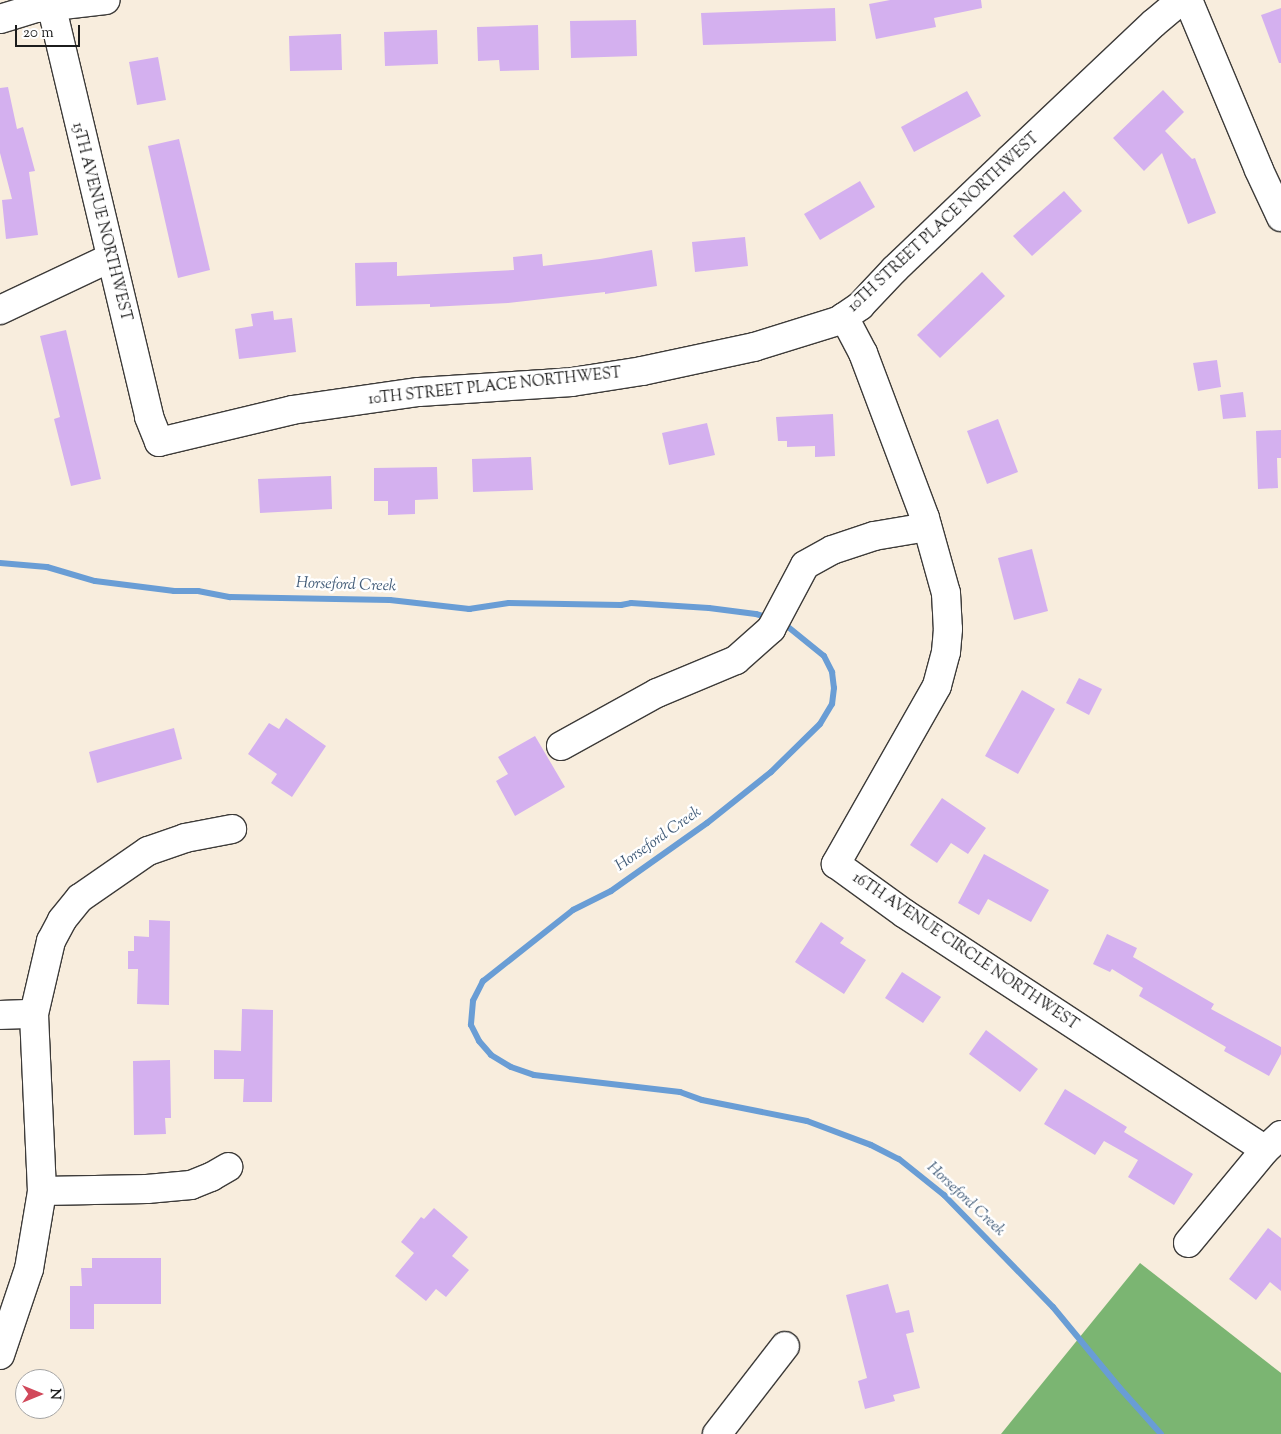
<!DOCTYPE html>
<html>
<head>
<meta charset="utf-8">
<style>
  body { margin:0 }
  #map { position:relative; width:1281px; height:1434px; overflow:hidden; background:#f8eddd; font-family:"Sorts Mill Goudy",serif }
  div>[style] { position:absolute }
  .forest>* { inset:0; background:#7bb572 }
  .stream>* { height:6px; margin:-3px; padding:0 3px; transform-origin:3px; border-radius:3px; background:#699dd5 }
  .building>* { inset:0; background:#d4b0ef }
  .roads { filter:drop-shadow(1px 0 #3d3b39) drop-shadow(-1px 0 #3d3b39) drop-shadow(0 1px #3d3b39) drop-shadow(0 -1px #3d3b39) }
  .minor>* { height:28px; margin:-14px; padding:0 14px; transform-origin:14px; border-radius:14px; background:#fff }
  span { translate:-50% -50%; white-space:nowrap; text-align:center; line-height:1.15; -webkit-text-stroke:5px #fff; paint-order:stroke }
  .street-label { font-size:15px; color:#1c1c1c }
  .water-label { font-size:16px; color:#425c78; font-style:italic }
  .north { position:absolute; left:15px; top:1369px; width:50px; height:50px; box-sizing:border-box; background:#fff; border:1px solid #a4a4a4; border-radius:50%; rotate:90deg; font-size:14px; font-weight:700; line-height:20px; text-align:center; color:#1c1c1c }
  .north::after { content:''; display:block; margin:auto; width:18px; height:22px; background:#d1495b; clip-path:polygon(50% 0,100% 100%,50% 72%,0 100%) }
  .scale { position:absolute; left:15px; top:25px; width:65px; height:22px; box-sizing:border-box; border:2px solid #1c1c1c; border-top:0; padding-left:6px; font-size:15px; line-height:18px; white-space:nowrap; color:#1c1c1c; -webkit-text-stroke:4px #fff; paint-order:stroke }
</style>
</head>
<body>
<div id="map">
  <div class="forest">
    <div style="clip-path:polygon(1140px 1263px,1281px 1373px,1281px 1434px,1001px 1434px)"></div>
  </div>
  <div class="stream">
    <div style="left:0;top:563px;width:47px;rotate:4.9deg"></div>
    <div style="left:47px;top:567px;width:50px;rotate:16.3deg"></div>
    <div style="left:95px;top:581px;width:80px;rotate:7.2deg"></div>
    <div style="left:174px;top:591px;width:24px"></div>
    <div style="left:198px;top:591px;width:33px;rotate:11deg"></div>
    <div style="left:230px;top:597px;width:160px;rotate:1.1deg"></div>
    <div style="left:390px;top:600px;width:80px;rotate:6.5deg"></div>
    <div style="left:469px;top:609px;width:40px;rotate:-8.5deg"></div>
    <div style="left:509px;top:603px;width:112px;rotate:1deg"></div>
    <div style="left:621px;top:605px;width:10px;rotate:-11deg"></div>
    <div style="left:631px;top:603px;width:78px;rotate:3.7deg"></div>
    <div style="left:709px;top:608px;width:47px;rotate:7.3deg"></div>
    <div style="left:756px;top:614px;width:15px;rotate:16deg"></div>
    <div style="left:782px;top:622px;width:54px;rotate:39deg"></div>
    <div style="left:824px;top:656px;width:18px;rotate:63deg"></div>
    <div style="left:832px;top:672px;width:16px;rotate:83deg"></div>
    <div style="left:834px;top:688px;width:16px;rotate:97deg"></div>
    <div style="left:832px;top:704px;width:23px;rotate:121deg"></div>
    <div style="left:820px;top:724px;width:69px;rotate:135.6deg"></div>
    <div style="left:771px;top:772px;width:82px;rotate:141.4deg"></div>
    <div style="left:707px;top:823px;width:118px;rotate:144.7deg"></div>
    <div style="left:611px;top:891px;width:42px;rotate:153.4deg"></div>
    <div style="left:573px;top:910px;width:115px;rotate:141.7deg"></div>
    <div style="left:483px;top:981px;width:22px;rotate:117deg"></div>
    <div style="left:473px;top:1001px;width:24px;rotate:95deg"></div>
    <div style="left:471px;top:1025px;width:18px;rotate:63deg"></div>
    <div style="left:479px;top:1041px;width:18px;rotate:49deg"></div>
    <div style="left:491px;top:1055px;width:23px;rotate:31deg"></div>
    <div style="left:511px;top:1067px;width:24px;rotate:19deg"></div>
    <div style="left:534px;top:1075px;width:147px;rotate:6.6deg"></div>
    <div style="left:680px;top:1092px;width:23px;rotate:20deg"></div>
    <div style="left:702px;top:1100px;width:107px;rotate:11.3deg"></div>
    <div style="left:807px;top:1121px;width:68px;rotate:20.6deg"></div>
    <div style="left:871px;top:1145px;width:31px;rotate:27deg"></div>
    <div style="left:899px;top:1159px;width:58px;rotate:38.7deg"></div>
    <div style="left:944px;top:1195px;width:156px;rotate:45.8deg"></div>
    <div style="left:1053px;top:1307px;width:104px;rotate:50.5deg"></div>
    <div style="left:1119px;top:1387px;width:63px;rotate:48.2deg"></div>
  </div>
  <div class="building">
    <div style="clip-path:polygon(890px 0,981px 0,982px 8px,934px 18px,936px 27px,876px 39px,869px 4px)"></div>
    <div style="clip-path:polygon(835px 8px,836px 41px,703px 45px,701px 13px)"></div>
    <div style="clip-path:polygon(1281px 8px,1281px 63px,1279px 63px,1261px 15px)"></div>
    <div style="clip-path:polygon(636px 20px,637px 56px,571px 58px,570px 21px)"></div>
    <div style="clip-path:polygon(538px 25px,539px 70px,500px 71px,499px 60px,478px 61px,477px 27px)"></div>
    <div style="clip-path:polygon(437px 30px,438px 64px,385px 66px,384px 32px)"></div>
    <div style="clip-path:polygon(341px 34px,342px 70px,290px 71px,289px 36px)"></div>
    <div style="clip-path:polygon(158px 57px,166px 100px,137px 105px,129px 62px)"></div>
    <div style="clip-path:polygon(8px 87px,17px 129px,23px 127px,35px 171px,29px 172px,38px 235px,6px 239px,2px 200px,12px 199px,0 153px,0 88px)"></div>
    <div style="clip-path:polygon(1163px 90px,1184px 112px,1165px 131px,1192px 159px,1195px 158px,1216px 213px,1188px 224px,1162px 153px,1144px 171px,1113px 138px)"></div>
    <div style="clip-path:polygon(967px 91px,981px 116px,914px 152px,901px 127px)"></div>
    <div style="clip-path:polygon(179px 139px,210px 270px,178px 278px,148px 146px)"></div>
    <div style="clip-path:polygon(860px 181px,875px 207px,820px 240px,804px 214px)"></div>
    <div style="clip-path:polygon(1064px 191px,1082px 211px,1032px 256px,1013px 236px)"></div>
    <div style="clip-path:polygon(745px 237px,748px 266px,695px 272px,692px 242px)"></div>
    <div style="clip-path:polygon(652px 250px,657px 286px,605px 294px,605px 292px,508px 303px,430px 307px,430px 304px,356px 306px,355px 263px,397px 262px,397px 276px,514px 270px,513px 257px,542px 254px,543px 266px,600px 259px)"></div>
    <div style="clip-path:polygon(982px 272px,1005px 296px,940px 358px,917px 335px)"></div>
    <div style="clip-path:polygon(273px 311px,274px 320px,292px 318px,296px 352px,239px 359px,235px 329px,253px 326px,251px 314px)"></div>
    <div style="clip-path:polygon(66px 330px,101px 479px,71px 486px,54px 419px,60px 417px,40px 336px)"></div>
    <div style="clip-path:polygon(1217px 360px,1221px 387px,1198px 391px,1193px 363px)"></div>
    <div style="clip-path:polygon(1243px 392px,1246px 417px,1223px 419px,1220px 395px)"></div>
    <div style="clip-path:polygon(833px 414px,835px 456px,815px 457px,815px 446px,787px 447px,787px 441px,778px 441px,776px 417px)"></div>
    <div style="clip-path:polygon(998px 419px,1018px 472px,987px 484px,967px 431px)"></div>
    <div style="clip-path:polygon(707px 423px,715px 455px,669px 465px,662px 433px)"></div>
    <div style="clip-path:polygon(1281px 430px,1281px 458px,1277px 458px,1278px 488px,1258px 489px,1256px 431px)"></div>
    <div style="clip-path:polygon(531px 457px,533px 490px,473px 492px,472px 459px)"></div>
    <div style="clip-path:polygon(437px 467px,438px 499px,415px 500px,415px 514px,388px 515px,388px 501px,374px 501px,374px 468px)"></div>
    <div style="clip-path:polygon(331px 476px,332px 509px,260px 513px,258px 479px)"></div>
    <div style="clip-path:polygon(1032px 549px,1048px 611px,1014px 620px,998px 558px)"></div>
    <div style="clip-path:polygon(1079px 678px,1102px 689px,1089px 715px,1066px 703px)"></div>
    <div style="clip-path:polygon(1022px 690px,1055px 709px,1018px 774px,985px 756px)"></div>
    <div style="clip-path:polygon(286px 718px,326px 746px,292px 797px,271px 783px,277px 774px,248px 754px,269px 723px,279px 729px)"></div>
    <div style="clip-path:polygon(174px 728px,182px 759px,97px 783px,89px 752px)"></div>
    <div style="clip-path:polygon(535px 736px,565px 787px,515px 816px,496px 781px,508px 774px,498px 757px)"></div>
    <div style="clip-path:polygon(942px 798px,986px 828px,968px 854px,951px 843px,937px 863px,910px 845px)"></div>
    <div style="clip-path:polygon(984px 854px,1049px 890px,1031px 922px,988px 899px,979px 915px,958px 903px)"></div>
    <div style="clip-path:polygon(149px 920px,170px 921px,169px 1005px,137px 1004px,138px 969px,128px 969px,128px 951px,134px 951px,134px 936px,149px 937px)"></div>
    <div style="clip-path:polygon(821px 922px,844px 938px,840px 943px,866px 960px,844px 994px,795px 962px)"></div>
    <div style="clip-path:polygon(1107px 934px,1137px 948px,1133px 957px,1214px 1004px,1211px 1009px,1281px 1047px,1281px 1054px,1269px 1076px,1224px 1051px,1226px 1047px,1139px 996px,1143px 988px,1112px 969px,1110px 972px,1093px 964px)"></div>
    <div style="clip-path:polygon(902px 972px,941px 997px,923px 1023px,885px 998px)"></div>
    <div style="clip-path:polygon(242px 1009px,273px 1010px,272px 1102px,243px 1102px,244px 1079px,214px 1079px,214px 1050px,241px 1051px)"></div>
    <div style="clip-path:polygon(986px 1030px,1038px 1069px,1020px 1092px,969px 1054px)"></div>
    <div style="clip-path:polygon(170px 1060px,171px 1118px,165px 1118px,166px 1134px,134px 1135px,133px 1061px)"></div>
    <div style="clip-path:polygon(1065px 1089px,1127px 1127px,1124px 1132px,1193px 1174px,1174px 1205px,1128px 1177px,1138px 1160px,1104px 1141px,1095px 1155px,1044px 1124px)"></div>
    <div style="clip-path:polygon(434px 1208px,468px 1237px,452px 1256px,469px 1270px,446px 1297px,436px 1289px,426px 1301px,395px 1276px,414px 1253px,401px 1242px,421px 1217px,424px 1219px)"></div>
    <div style="clip-path:polygon(1268px 1228px,1281px 1238px,1281px 1291px,1270px 1282px,1256px 1300px,1229px 1279px)"></div>
    <div style="clip-path:polygon(92px 1258px,161px 1258px,161px 1304px,94px 1304px,94px 1329px,70px 1329px,70px 1286px,82px 1286px,81px 1268px,92px 1268px)"></div>
    <div style="clip-path:polygon(888px 1284px,896px 1313px,909px 1310px,914px 1332px,906px 1334px,920px 1388px,893px 1395px,895px 1401px,865px 1409px,858px 1381px,867px 1378px,846px 1295px)"></div>
  </div>
  <div class="roads">
    <div class="minor">
      <div style="left:50px;top:0;width:429px;rotate:76.6deg"></div>
      <div style="left:149px;top:417px;width:27px;rotate:68deg"></div>
      <div style="left:159px;top:442px;width:137px;rotate:-13.5deg"></div>
      <div style="left:292px;top:410px;width:128px;rotate:-8.1deg"></div>
      <div style="left:419px;top:392px;width:153px;rotate:-3.7deg"></div>
      <div style="left:572px;top:382px;width:71px;rotate:-8.9deg"></div>
      <div style="left:642px;top:371px;width:115px;rotate:-12.1deg"></div>
      <div style="left:754px;top:347px;width:88px;rotate:-17.2deg"></div>
      <div style="left:838px;top:321px;width:27px;rotate:-34deg"></div>
      <div style="left:860px;top:306px;width:51px;rotate:-46.6deg"></div>
      <div style="left:895px;top:269px;width:158px;rotate:-43.7deg"></div>
      <div style="left:1009px;top:160px;width:199px;rotate:-43.4deg"></div>
      <div style="left:1154px;top:23px;width:35px;rotate:-40deg"></div>
      <div style="left:1188px;top:0;width:184px;rotate:67.3deg"></div>
      <div style="left:1259px;top:170px;width:52px;rotate:64.9deg"></div>
      <div style="left:0;top:19px;width:39px;rotate:-17deg"></div>
      <div style="left:37px;top:8px;width:69px;rotate:-6.6deg"></div>
      <div style="left:0;top:310px;width:122px;rotate:-25.3deg"></div>
      <div style="left:844px;top:317px;width:41px;rotate:62.2deg"></div>
      <div style="left:863px;top:353px;width:176px;rotate:69.4deg"></div>
      <div style="left:925px;top:518px;width:78px;rotate:74.4deg"></div>
      <div style="left:946px;top:593px;width:36px;rotate:87deg"></div>
      <div style="left:948px;top:629px;width:23px;rotate:95deg"></div>
      <div style="left:946px;top:652px;width:35px;rotate:105deg"></div>
      <div style="left:937px;top:686px;width:205px;rotate:119.6deg"></div>
      <div style="left:836px;top:864px;width:85px;rotate:35.9deg"></div>
      <div style="left:905px;top:914px;width:430px;rotate:33.2deg"></div>
      <div style="left:561px;top:746px;width:110px;rotate:-28.9deg"></div>
      <div style="left:657px;top:693px;width:86px;rotate:-22.7deg"></div>
      <div style="left:736px;top:660px;width:47px;rotate:-41.5deg"></div>
      <div style="left:771px;top:629px;width:72px;rotate:-62deg"></div>
      <div style="left:805px;top:565px;width:31px;rotate:-29deg"></div>
      <div style="left:832px;top:550px;width:44px;rotate:-18.4deg"></div>
      <div style="left:874px;top:536px;width:54px;rotate:-9.6deg"></div>
      <div style="left:0;top:1015px;width:34px;rotate:-2deg"></div>
      <div style="left:42px;top:1191px;width:105px;rotate:-1.1deg"></div>
      <div style="left:147px;top:1189px;width:44px;rotate:-5.2deg"></div>
      <div style="left:191px;top:1185px;width:22px;rotate:-22deg"></div>
      <div style="left:211px;top:1177px;width:20px;rotate:-30deg"></div>
      <div style="left:1188px;top:1243px;width:121px;rotate:-50.4deg"></div>
      <div style="left:1265px;top:1150px;width:22px;rotate:-43deg"></div>
      <div style="left:0;top:1355px;width:91px;rotate:-71.4deg"></div>
      <div style="left:29px;top:1269px;width:79px;rotate:-80.5deg"></div>
      <div style="left:42px;top:1191px;width:177px;rotate:-92.6deg"></div>
      <div style="left:34px;top:1014px;width:75px;rotate:-76.9deg"></div>
      <div style="left:51px;top:941px;width:24px;rotate:-62deg"></div>
      <div style="left:62px;top:920px;width:28px;rotate:-51deg"></div>
      <div style="left:80px;top:898px;width:83px;rotate:-34.7deg"></div>
      <div style="left:148px;top:851px;width:39px;rotate:-19deg"></div>
      <div style="left:185px;top:838px;width:48px;rotate:-10.8deg"></div>
      <div style="left:717px;top:1434px;width:111px;rotate:-52.3deg"></div>
    </div>
  </div>
  <div class="street-label">
    <span style="left:101px;top:222px;rotate:76deg">15TH AVENUE NORTHWEST</span>
    <span style="left:944px;top:223px;rotate:-43deg">10TH STREET PLACE NORTHWEST</span>
    <span style="left:495px;top:387px;rotate:-6deg">10TH STREET PLACE NORTHWEST</span>
    <span style="left:965px;top:952px;rotate:34deg">16TH AVENUE CIRCLE NORTHWEST</span>
  </div>
  <div class="water-label">
    <span style="left:346px;top:586px;rotate:2deg">Horseford Creek</span>
    <span style="left:659px;top:840px;rotate:-35deg">Horseford Creek</span>
    <span style="left:965px;top:1200px;rotate:43deg">Horseford Creek</span>
  </div>
  <div class="north">N</div>
  <div class="scale">20 m</div>
</div>
</body>
</html>
